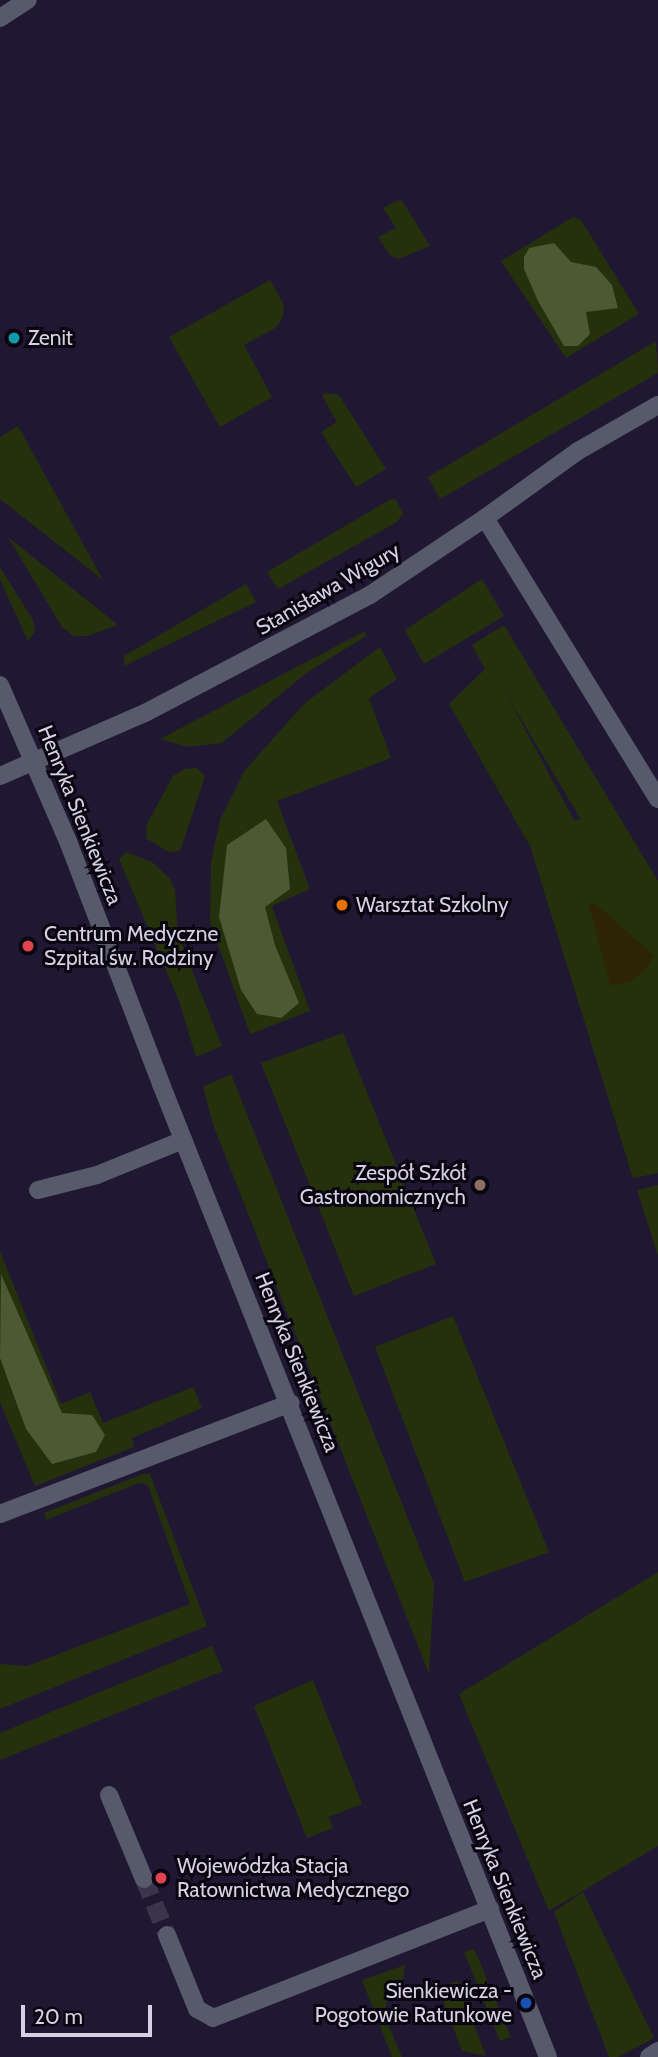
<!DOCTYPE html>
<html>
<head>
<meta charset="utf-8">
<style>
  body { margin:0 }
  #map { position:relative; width:658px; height:2057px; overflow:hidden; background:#201832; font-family:Cabin,sans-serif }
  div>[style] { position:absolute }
  .green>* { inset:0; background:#25310c }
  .forest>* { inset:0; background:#4b5a32 }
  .sand>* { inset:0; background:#2d2403 }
  .minor-tunnel>* { height:18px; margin-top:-9px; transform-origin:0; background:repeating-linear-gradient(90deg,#3b344d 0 18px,transparent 0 27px) }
  .minor>* { height:18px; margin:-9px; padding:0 9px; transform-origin:9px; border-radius:9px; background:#565a6b }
  .dots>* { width:19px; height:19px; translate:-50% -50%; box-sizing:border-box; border:4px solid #090611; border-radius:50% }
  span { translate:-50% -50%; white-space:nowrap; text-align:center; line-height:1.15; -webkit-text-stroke:6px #090611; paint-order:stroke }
  .poi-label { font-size:21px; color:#d5d1e3 }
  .left { translate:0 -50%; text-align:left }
  .right { translate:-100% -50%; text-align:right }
  .street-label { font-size:21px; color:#d5d1e3 }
  .scale { position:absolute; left:21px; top:2005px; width:131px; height:32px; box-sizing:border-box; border:4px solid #d5d1e3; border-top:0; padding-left:9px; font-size:21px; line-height:24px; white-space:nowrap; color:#d5d1e3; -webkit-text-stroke:5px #090611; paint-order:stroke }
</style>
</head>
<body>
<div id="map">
  <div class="green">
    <div style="clip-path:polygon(401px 199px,430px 246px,398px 259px,390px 255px,378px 237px,396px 228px,383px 208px)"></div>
    <div style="clip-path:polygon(573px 217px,581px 220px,639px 314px,566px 358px,501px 261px)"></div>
    <div style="clip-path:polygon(270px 280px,284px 305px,283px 316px,277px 327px,244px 345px,272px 397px,220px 427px,169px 337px)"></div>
    <div style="clip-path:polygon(656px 341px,658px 373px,440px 499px,428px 477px)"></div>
    <div style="clip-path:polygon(326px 393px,339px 395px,386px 469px,356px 487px,321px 432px,337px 422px,322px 396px)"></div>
    <div style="clip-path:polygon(18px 426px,103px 580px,0 499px,0 437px)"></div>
    <div style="clip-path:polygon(391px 499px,396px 500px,403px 513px,397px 522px,278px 589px,267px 572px)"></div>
    <div style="clip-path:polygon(8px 537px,118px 625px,88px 636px,74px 636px,62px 627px)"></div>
    <div style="clip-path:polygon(0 567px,33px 620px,35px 631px,28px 641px,0 580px)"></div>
    <div style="clip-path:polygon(482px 579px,504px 616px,424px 664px,405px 630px)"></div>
    <div style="clip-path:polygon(246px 584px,256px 602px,124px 666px,124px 656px)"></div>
    <div style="clip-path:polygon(evenodd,504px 625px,658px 881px,658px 1173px,633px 1178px,530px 846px,449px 704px,485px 669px,472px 645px,504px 625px,506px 694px,580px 818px,580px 819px,574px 820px,506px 694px)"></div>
    <div style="clip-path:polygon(365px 631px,366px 636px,305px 674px,222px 743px,188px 747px,160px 739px)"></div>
    <div style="clip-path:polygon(380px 647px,397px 679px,369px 698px,391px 758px,277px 801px,310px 889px,272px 906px,310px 1011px,250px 1034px,210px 922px,211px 863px,220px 820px,245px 770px,305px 703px)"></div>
    <div style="clip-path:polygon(196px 768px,205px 776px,180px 851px,169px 852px,147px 839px,146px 826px,173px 776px,184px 769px)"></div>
    <div style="clip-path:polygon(126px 852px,152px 862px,170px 879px,175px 890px,178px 935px,222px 1046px,196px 1057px,179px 1001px,119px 859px)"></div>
    <div style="clip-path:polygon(343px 1033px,436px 1264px,354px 1296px,261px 1063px)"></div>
    <div style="clip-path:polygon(231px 1074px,434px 1584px,429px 1674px,214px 1127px,203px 1087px)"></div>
    <div style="clip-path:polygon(658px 1185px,658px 1256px,637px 1190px)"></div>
    <div style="clip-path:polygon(0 1251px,61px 1404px,90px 1392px,103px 1423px,193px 1387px,202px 1408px,132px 1438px,134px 1447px,35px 1486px,0 1402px)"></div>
    <div style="clip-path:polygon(453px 1316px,549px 1552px,465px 1582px,375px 1347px)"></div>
    <div style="clip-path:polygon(143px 1474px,150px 1474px,207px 1626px,0 1709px,0 1664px,27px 1666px,190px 1604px,148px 1485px,139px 1483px,46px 1520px,44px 1513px)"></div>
    <div style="clip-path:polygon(658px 1572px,658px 1846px,549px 1911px,459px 1694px)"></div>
    <div style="clip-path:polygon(212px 1646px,223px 1671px,0 1760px,0 1733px)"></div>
    <div style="clip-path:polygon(313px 1680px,362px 1804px,329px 1817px,333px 1828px,307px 1838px,254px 1706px)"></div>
    <div style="clip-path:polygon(583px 1892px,654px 2038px,618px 2057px,609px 2057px,554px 1912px)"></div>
    <div style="clip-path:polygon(473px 1949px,477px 1955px,511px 2037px,500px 2041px,464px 1952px)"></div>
    <div style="clip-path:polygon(405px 1965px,402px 1990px,388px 1998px,384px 2014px,402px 2057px,392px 2057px,362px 1980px)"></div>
    <div style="clip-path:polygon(457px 1981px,486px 2056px,462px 2051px,438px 1988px)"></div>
  </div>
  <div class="forest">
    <div style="clip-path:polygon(554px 243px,571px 262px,596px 267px,612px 285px,618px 308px,586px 312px,590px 334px,578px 346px,564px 346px,538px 301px,524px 269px,524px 257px,529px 248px)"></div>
    <div style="clip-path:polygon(266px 819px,286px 848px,290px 889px,265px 907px,275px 945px,299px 1003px,281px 1018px,257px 1014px,241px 990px,219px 917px,227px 845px)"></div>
    <div style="clip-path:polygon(1px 1274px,62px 1413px,92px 1415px,105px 1435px,96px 1452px,52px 1464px,26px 1429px,0 1358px)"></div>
  </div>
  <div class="sand">
    <div style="clip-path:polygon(595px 903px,654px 956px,645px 970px,630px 982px,610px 985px,589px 905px)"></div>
  </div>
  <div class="minor-tunnel">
    <div style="left:144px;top:1879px;width:61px;rotate:67.7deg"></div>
  </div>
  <div class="minor">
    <div style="left:0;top:18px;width:33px;rotate:-33deg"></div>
    <div style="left:485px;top:518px;width:330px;rotate:58.4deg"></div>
    <div style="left:0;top:685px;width:173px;rotate:66.5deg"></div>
    <div style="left:69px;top:844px;width:257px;rotate:69deg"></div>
    <div style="left:161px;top:1084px;width:1047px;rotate:68.31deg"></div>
    <div style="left:0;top:776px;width:158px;rotate:-23.5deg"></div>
    <div style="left:145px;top:713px;width:254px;rotate:-27.7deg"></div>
    <div style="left:370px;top:595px;width:138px;rotate:-33.8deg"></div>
    <div style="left:485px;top:518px;width:115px;rotate:-35.8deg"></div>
    <div style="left:578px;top:451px;width:92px;rotate:-29.9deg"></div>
    <div style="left:38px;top:1190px;width:61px;rotate:-14.3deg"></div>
    <div style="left:97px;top:1175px;width:93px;rotate:-22.1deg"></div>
    <div style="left:0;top:1514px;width:311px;rotate:-20.9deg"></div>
    <div style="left:109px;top:1795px;width:91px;rotate:67.4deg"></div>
    <div style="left:167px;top:1935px;width:80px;rotate:67.9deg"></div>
    <div style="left:197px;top:2009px;width:18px;rotate:29deg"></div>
    <div style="left:213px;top:2018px;width:298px;rotate:-21.5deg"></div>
    <div style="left:649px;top:2057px;width:11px;rotate:-34deg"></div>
  </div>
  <div class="dots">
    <div style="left:14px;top:338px;background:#0f9aa8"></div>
    <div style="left:342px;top:905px;background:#e8710a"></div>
    <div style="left:28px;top:946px;background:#e0444e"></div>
    <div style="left:480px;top:1185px;background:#8d6e63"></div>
    <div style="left:161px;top:1878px;background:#e0444e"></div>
    <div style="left:526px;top:2003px;background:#1a4fb4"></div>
  </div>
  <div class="poi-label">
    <span class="left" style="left:28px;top:338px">Zenit</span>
    <span class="left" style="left:356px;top:905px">Warsztat Szkolny</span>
    <span class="left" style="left:44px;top:946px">Centrum Medyczne<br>Szpital św. Rodziny</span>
    <span class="right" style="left:466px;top:1185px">Zespół Szkół<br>Gastronomicznych</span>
    <span class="left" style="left:177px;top:1878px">Wojewódzka Stacja<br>Ratownictwa Medycznego</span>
    <span class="right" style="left:512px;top:2003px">Sienkiewicza -<br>Pogotowie Ratunkowe</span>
  </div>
  <div class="street-label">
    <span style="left:328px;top:589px;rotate:-30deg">Stanisława Wigury</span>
    <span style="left:80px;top:815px;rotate:68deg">Henryka Sienkiewicza</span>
    <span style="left:297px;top:1362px;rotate:68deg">Henryka Sienkiewicza</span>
    <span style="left:505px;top:1889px;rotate:68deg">Henryka Sienkiewicza</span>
  </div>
  <div class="scale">20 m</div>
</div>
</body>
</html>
